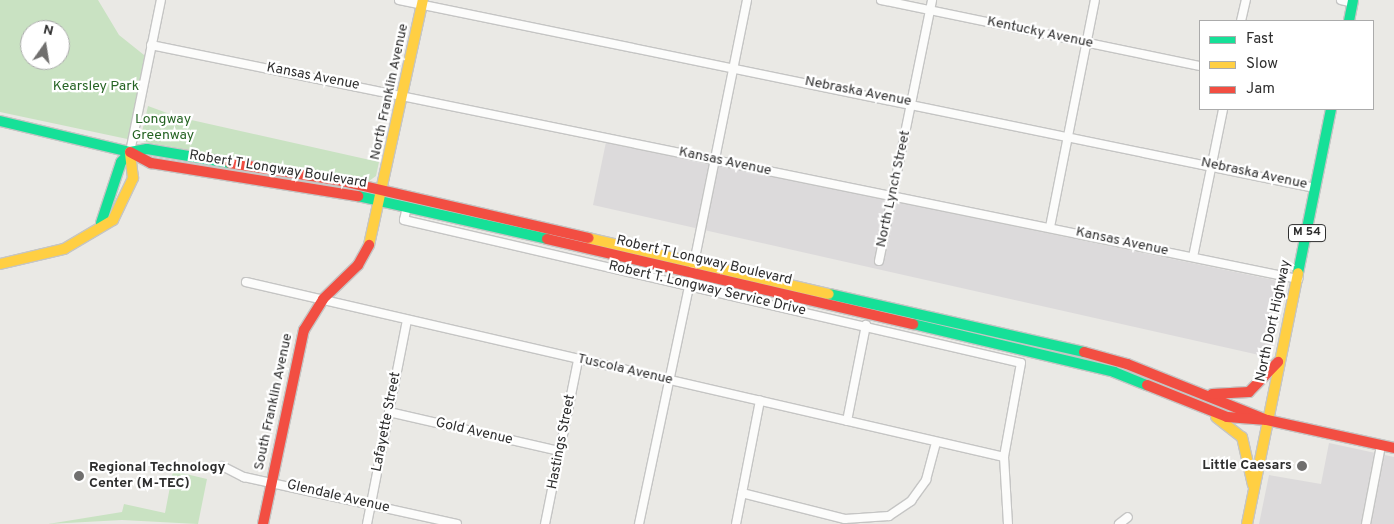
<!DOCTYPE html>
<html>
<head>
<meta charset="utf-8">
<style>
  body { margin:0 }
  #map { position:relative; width:1394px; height:524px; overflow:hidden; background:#eae9e5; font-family:Overpass,sans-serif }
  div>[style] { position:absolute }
  .industrial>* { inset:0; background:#dcdadb }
  .green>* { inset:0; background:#c9e2c2 }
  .roads { filter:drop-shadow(1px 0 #c5c5c4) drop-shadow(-1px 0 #c5c5c4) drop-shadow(0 1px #c5c5c4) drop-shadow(0 -1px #c5c5c4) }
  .street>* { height:8px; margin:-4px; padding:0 4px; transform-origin:4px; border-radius:4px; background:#fcfcfb }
  .fast>* { height:10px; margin:-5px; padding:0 5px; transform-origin:5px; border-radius:5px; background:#16e098 }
  .slow>* { height:10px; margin:-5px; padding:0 5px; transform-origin:5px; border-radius:5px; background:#ffcf43 }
  .jam>* { height:10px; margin:-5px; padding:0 5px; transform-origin:5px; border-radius:5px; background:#f24e42 }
  .dots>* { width:14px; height:14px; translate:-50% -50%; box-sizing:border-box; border:2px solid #fff; border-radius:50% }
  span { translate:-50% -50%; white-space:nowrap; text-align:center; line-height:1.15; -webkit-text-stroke:4.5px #fff; paint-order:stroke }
  .shield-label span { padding:1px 4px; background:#fff; border:1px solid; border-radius:4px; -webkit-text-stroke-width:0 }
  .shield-label { font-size:12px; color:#2e2e2e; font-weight:700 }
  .street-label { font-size:14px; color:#2e2e2e }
  .park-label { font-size:14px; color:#266424 }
  .poi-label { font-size:14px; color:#2e2e2e; font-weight:700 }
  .right { translate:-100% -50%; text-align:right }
  .left { translate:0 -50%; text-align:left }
  .legend { position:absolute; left:1199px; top:20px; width:175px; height:90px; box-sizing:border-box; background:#fff; border:1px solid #ababab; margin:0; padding:6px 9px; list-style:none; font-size:15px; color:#2e2e2e }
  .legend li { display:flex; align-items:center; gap:10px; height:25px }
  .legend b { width:25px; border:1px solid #ababab }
  .north { position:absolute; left:20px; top:20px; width:50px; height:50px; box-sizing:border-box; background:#fff; border:1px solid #ababab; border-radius:50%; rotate:13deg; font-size:14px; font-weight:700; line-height:20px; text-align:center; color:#2e2e2e }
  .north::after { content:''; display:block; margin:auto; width:18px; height:22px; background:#706f6e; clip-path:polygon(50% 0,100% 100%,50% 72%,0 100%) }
</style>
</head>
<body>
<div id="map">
  <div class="industrial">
    <div style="clip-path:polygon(606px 142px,1274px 280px,1282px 287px,1268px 357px,593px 205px)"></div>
    <div style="clip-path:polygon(1329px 443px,1394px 457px,1394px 524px,1259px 524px,1269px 475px,1321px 484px)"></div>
  </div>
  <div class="green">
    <div style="clip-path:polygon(evenodd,0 0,98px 0,119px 35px,149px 59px,132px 140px,0 112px,0 0,30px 30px,60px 30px,60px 60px,30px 60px,30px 30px)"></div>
    <div style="clip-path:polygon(148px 106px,178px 117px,379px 162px,376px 176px,369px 181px,144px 142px,141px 136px)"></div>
    <div style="clip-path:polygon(173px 471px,207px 479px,198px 524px,122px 520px,48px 524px,122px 512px,124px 504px,165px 513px)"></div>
  </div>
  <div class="roads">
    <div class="street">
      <div style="left:399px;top:0;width:935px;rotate:11.6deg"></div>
      <div style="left:881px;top:0;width:326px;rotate:11.7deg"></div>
      <div style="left:1341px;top:0;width:12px;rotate:14deg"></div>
      <div style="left:1241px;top:21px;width:22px;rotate:-77deg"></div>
      <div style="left:151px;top:45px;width:1171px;rotate:11.53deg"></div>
      <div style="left:130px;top:152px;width:155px;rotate:-78.5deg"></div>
      <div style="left:407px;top:207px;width:13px;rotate:103deg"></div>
      <div style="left:404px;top:220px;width:633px;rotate:13.05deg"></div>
      <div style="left:1021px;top:363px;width:96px;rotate:100.3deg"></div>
      <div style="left:1004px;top:457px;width:67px;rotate:86.6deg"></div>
      <div style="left:1050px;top:227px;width:231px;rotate:-78.8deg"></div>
      <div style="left:1193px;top:257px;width:151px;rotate:-78.5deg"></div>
      <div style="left:879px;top:261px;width:266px;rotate:-78.5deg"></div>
      <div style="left:693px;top:268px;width:273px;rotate:-78.6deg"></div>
      <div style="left:246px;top:282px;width:778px;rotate:13deg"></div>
      <div style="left:389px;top:412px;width:174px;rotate:12.9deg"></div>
      <div style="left:847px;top:421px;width:98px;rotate:-78.8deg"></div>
      <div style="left:222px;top:466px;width:25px;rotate:27deg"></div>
      <div style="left:244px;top:477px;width:218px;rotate:12.4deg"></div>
      <div style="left:742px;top:493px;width:106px;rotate:14.2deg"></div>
      <div style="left:845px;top:519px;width:44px;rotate:-3.9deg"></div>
      <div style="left:889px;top:516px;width:27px;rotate:-34deg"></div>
      <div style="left:911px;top:501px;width:26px;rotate:-54deg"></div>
      <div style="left:926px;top:480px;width:38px;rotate:-75deg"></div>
      <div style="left:367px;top:524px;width:208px;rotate:-78.9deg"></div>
      <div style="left:545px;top:524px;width:167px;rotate:-78.6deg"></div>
      <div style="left:639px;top:524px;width:248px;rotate:-78.1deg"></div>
      <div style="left:736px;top:524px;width:126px;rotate:-79deg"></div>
      <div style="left:1119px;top:524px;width:11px;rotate:-38deg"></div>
      <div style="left:1366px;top:524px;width:80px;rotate:-79.2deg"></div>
    </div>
    <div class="fast">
      <div style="left:1349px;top:21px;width:21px;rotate:-79deg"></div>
      <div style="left:0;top:121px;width:134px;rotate:13.4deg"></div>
      <div style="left:130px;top:152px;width:17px;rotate:-10deg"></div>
      <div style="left:147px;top:149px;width:84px;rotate:9.6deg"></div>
      <div style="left:358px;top:196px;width:194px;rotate:12.8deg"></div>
      <div style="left:101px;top:223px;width:64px;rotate:-71.8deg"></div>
      <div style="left:121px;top:162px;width:13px;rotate:-48deg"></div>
      <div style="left:1298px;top:273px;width:167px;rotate:-78.6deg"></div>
      <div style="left:829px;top:294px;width:262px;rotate:12.8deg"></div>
      <div style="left:913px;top:324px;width:207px;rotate:13.4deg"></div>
      <div style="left:1114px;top:372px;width:35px;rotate:22deg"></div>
    </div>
    <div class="slow">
      <div style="left:588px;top:238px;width:247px;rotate:13.1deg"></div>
      <div style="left:369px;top:245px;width:251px;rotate:-77.6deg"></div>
      <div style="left:0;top:264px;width:66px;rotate:-13.2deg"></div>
      <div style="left:64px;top:249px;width:57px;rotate:-30.6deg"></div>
      <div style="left:113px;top:220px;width:47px;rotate:-64.5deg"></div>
      <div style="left:133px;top:178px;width:26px;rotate:-97deg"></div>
      <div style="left:1216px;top:417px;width:33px;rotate:38deg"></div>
      <div style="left:1242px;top:437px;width:49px;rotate:77.1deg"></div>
      <div style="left:1247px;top:524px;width:256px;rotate:-78.5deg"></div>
    </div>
    <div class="jam">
      <div style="left:130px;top:152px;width:24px;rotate:28deg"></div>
      <div style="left:151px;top:163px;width:210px;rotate:9.1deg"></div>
      <div style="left:230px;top:163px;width:113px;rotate:9.1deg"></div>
      <div style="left:342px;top:181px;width:253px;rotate:13deg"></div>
      <div style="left:547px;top:239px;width:376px;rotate:13.1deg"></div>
      <div style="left:1084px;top:352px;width:45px;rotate:15.6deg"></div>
      <div style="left:1127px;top:364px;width:151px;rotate:21.8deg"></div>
      <div style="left:1147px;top:385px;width:86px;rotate:21.8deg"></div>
      <div style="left:1227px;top:417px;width:40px;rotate:4.3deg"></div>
      <div style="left:1267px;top:420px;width:130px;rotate:12.4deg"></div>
      <div style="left:1212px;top:394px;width:37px;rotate:-3deg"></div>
      <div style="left:1249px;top:392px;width:42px;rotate:-46deg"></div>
      <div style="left:263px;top:524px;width:198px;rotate:-78.1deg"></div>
      <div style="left:304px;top:330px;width:36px;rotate:-58deg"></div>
      <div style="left:323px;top:299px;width:49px;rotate:-44.2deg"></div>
      <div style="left:358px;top:265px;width:23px;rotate:-61deg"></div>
    </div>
  </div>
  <div class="dots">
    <div style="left:1302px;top:466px;background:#706f6e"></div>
    <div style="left:79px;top:476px;background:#706f6e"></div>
  </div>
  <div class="shield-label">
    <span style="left:1307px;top:233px">M 54</span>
  </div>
  <div class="street-label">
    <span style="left:1040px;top:33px;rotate:12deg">Kentucky Avenue</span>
    <span style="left:313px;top:77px;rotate:11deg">Kansas Avenue</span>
    <span style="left:390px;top:92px;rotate:-78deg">North Franklin Avenue</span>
    <span style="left:858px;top:92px;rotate:11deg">Nebraska Avenue</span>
    <span style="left:725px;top:162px;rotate:12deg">Kansas Avenue</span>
    <span style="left:278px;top:170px;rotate:9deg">Robert T Longway Boulevard</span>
    <span style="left:1254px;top:174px;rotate:12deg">Nebraska Avenue</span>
    <span style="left:894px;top:189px;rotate:-78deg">North Lynch Street</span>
    <span style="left:1122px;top:242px;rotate:12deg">Kansas Avenue</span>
    <span style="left:704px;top:261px;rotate:13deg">Robert T Longway Boulevard</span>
    <span style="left:707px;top:289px;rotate:13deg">Robert T. Longway Service Drive</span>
    <span style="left:1274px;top:321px;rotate:-78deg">North Dort Highway</span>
    <span style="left:625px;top:370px;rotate:13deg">Tuscola Avenue</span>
    <span style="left:274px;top:402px;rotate:-78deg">South Franklin Avenue</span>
    <span style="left:387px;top:422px;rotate:-79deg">Lafayette Street</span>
    <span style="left:474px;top:432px;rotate:13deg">Gold Avenue</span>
    <span style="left:562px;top:442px;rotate:-79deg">Hastings Street</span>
    <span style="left:338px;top:497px;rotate:13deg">Glendale Avenue</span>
  </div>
  <div class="park-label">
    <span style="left:96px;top:87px">Kearsley Park</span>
    <span style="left:163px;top:128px">Longway<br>Greenway</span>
  </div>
  <div class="poi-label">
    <span class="right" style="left:1292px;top:466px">Little Caesars</span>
    <span class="left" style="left:89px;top:476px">Regional Technology<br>Center (M-TEC)</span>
  </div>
  <ul class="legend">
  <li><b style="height:6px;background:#16e098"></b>Fast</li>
  <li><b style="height:6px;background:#ffcf43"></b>Slow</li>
  <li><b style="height:6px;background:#f24e42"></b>Jam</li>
  </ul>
  <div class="north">N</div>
</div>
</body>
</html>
